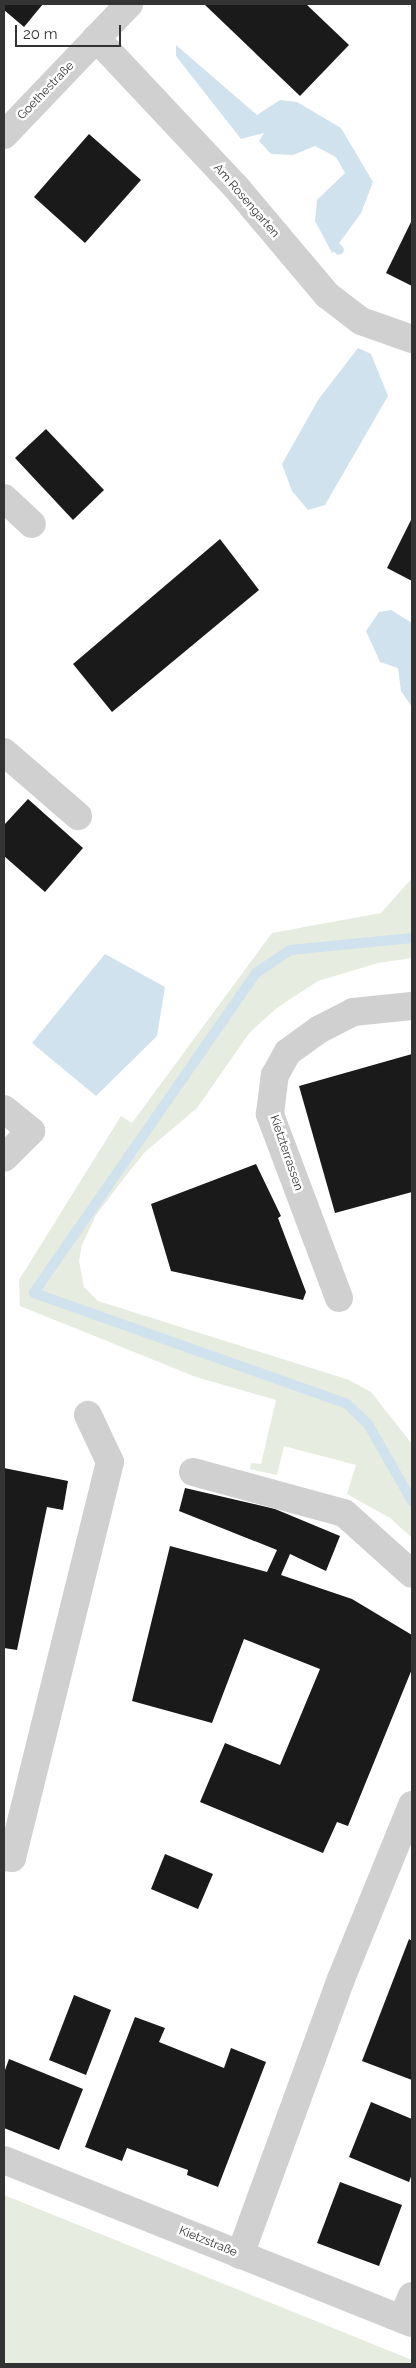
<!DOCTYPE html>
<html>
<head>
<meta charset="utf-8">
<style>
  body { margin:0 }
  #map { position:relative; width:416px; height:2368px; overflow:hidden; background:#fff; font-family:Raleway,sans-serif }
  div>[style] { position:absolute }
  .green>* { inset:0; background:#e6ecdf }
  .water>* { inset:0; background:#cfe2ee }
  .stream>* { height:10px; margin:-5px; padding:0 5px; transform-origin:5px; border-radius:5px; background:#cfe2ee }
  .building>* { inset:0; background:#1a1a1a }
  .minor>* { height:28px; margin:-14px; padding:0 14px; transform-origin:14px; border-radius:14px; background:#d0d0d0 }
  span { translate:-50% -50%; white-space:nowrap; text-align:center; line-height:1.15; -webkit-text-stroke:5px #fff; paint-order:stroke }
  .street-label { font-size:12px; color:#333 }
  .frame { position:absolute; inset:0; border:5px solid #333; pointer-events:none }
  .scale { position:absolute; left:15px; top:25px; width:106px; height:22px; box-sizing:border-box; border:2px solid #333; border-top:0; padding-left:6px; font-size:15px; line-height:18px; white-space:nowrap; color:#333; -webkit-text-stroke:4px #fff; paint-order:stroke }
</style>
</head>
<body>
<div id="map">
  <div class="green">
    <div style="clip-path:polygon(412px 878px,412px 958px,378px 963px,318px 981px,278px 1007px,250px 1032px,197px 1108px,145px 1152px,124px 1178px,96px 1215px,82px 1245px,79px 1261px,84px 1287px,98px 1301px,349px 1380px,371px 1392px,412px 1444px,412px 1538px,390px 1518px,347px 1494px,356px 1465px,284px 1446px,277px 1475px,250px 1469px,251px 1463px,261px 1464px,276px 1400px,196px 1377px,20px 1306px,19px 1280px,121px 1116px,132px 1123px,272px 933px,381px 913px)"></div>
    <div style="clip-path:polygon(4px 2195px,412px 2360px,412px 2364px,4px 2364px)"></div>
  </div>
  <div class="water">
    <div style="clip-path:polygon(176px 45px,257px 115px,280px 100px,297px 102px,341px 128px,373px 182px,361px 213px,332px 253px,315px 221px,317px 200px,345px 173px,336px 157px,315px 146px,293px 155px,271px 154px,259px 141px,264px 133px,241px 139px,176px 56px)"></div>
    <div style="clip-path:polygon(358px 348px,371px 354px,388px 396px,325px 505px,308px 510px,292px 491px,282px 464px,318px 400px)"></div>
    <div style="clip-path:polygon(391px 610px,412px 623px,412px 707px,401px 691px,398px 668px,380px 662px,366px 631px,379px 612px)"></div>
    <div style="clip-path:polygon(105px 954px,165px 987px,157px 1036px,96px 1096px,32px 1043px)"></div>
  </div>
  <div class="stream">
    <div style="left:336px;top:247px;width:4px;rotate:45deg"></div>
    <div style="left:412px;top:938px;width:123px;rotate:174.4deg"></div>
    <div style="left:290px;top:950px;width:41px;rotate:145.9deg"></div>
    <div style="left:256px;top:973px;width:389px;rotate:124.8deg"></div>
    <div style="left:34px;top:1293px;width:332px;rotate:19.5deg"></div>
    <div style="left:347px;top:1404px;width:29px;rotate:44deg"></div>
    <div style="left:368px;top:1424px;width:89px;rotate:60.3deg"></div>
  </div>
  <div class="building">
    <div style="clip-path:polygon(4px 4px,43px 4px,24px 27px,4px 10px)"></div>
    <div style="clip-path:polygon(204px 4px,306px 4px,349px 45px,300px 96px)"></div>
    <div style="clip-path:polygon(89px 134px,141px 180px,85px 243px,34px 197px)"></div>
    <div style="clip-path:polygon(412px 220px,412px 286px,386px 273px)"></div>
    <div style="clip-path:polygon(46px 429px,104px 490px,73px 520px,15px 458px)"></div>
    <div style="clip-path:polygon(412px 518px,412px 581px,387px 568px)"></div>
    <div style="clip-path:polygon(220px 539px,259px 590px,112px 712px,73px 664px)"></div>
    <div style="clip-path:polygon(28px 799px,83px 848px,45px 892px,4px 856px,4px 825px)"></div>
    <div style="clip-path:polygon(412px 1054px,412px 1192px,335px 1213px,299px 1086px)"></div>
    <div style="clip-path:polygon(256px 1164px,281px 1216px,278px 1218px,306px 1292px,303px 1300px,171px 1271px,151px 1204px)"></div>
    <div style="clip-path:polygon(4px 1468px,68px 1481px,63px 1510px,47px 1507px,17px 1650px,4px 1648px)"></div>
    <div style="clip-path:polygon(185px 1488px,275px 1509px,340px 1536px,326px 1571px,290px 1554px,281px 1575px,352px 1599px,412px 1635px,412px 1669px,348px 1826px,337px 1822px,323px 1853px,200px 1802px,225px 1743px,280px 1765px,320px 1669px,244px 1639px,212px 1723px,132px 1701px,170px 1546px,267px 1572px,277px 1550px,179px 1511px)"></div>
    <div style="clip-path:polygon(165px 1854px,213px 1874px,198px 1909px,151px 1889px)"></div>
    <div style="clip-path:polygon(409px 1939px,412px 1941px,412px 2080px,362px 2061px)"></div>
    <div style="clip-path:polygon(74px 1995px,111px 2010px,86px 2075px,49px 2060px)"></div>
    <div style="clip-path:polygon(135px 2017px,165px 2028px,159px 2042px,224px 2068px,231px 2048px,266px 2062px,218px 2187px,187px 2175px,188px 2170px,127px 2148px,122px 2161px,85px 2147px)"></div>
    <div style="clip-path:polygon(9px 2059px,83px 2089px,59px 2150px,4px 2128px,4px 2073px)"></div>
    <div style="clip-path:polygon(371px 2102px,412px 2119px,412px 2174px,409px 2182px,349px 2157px)"></div>
    <div style="clip-path:polygon(340px 2182px,402px 2205px,379px 2266px,317px 2243px)"></div>
  </div>
  <div class="minor">
    <div style="left:96px;top:38px;width:204px;rotate:46.8deg"></div>
    <div style="left:236px;top:187px;width:141px;rotate:49.9deg"></div>
    <div style="left:327px;top:295px;width:43px;rotate:37.4deg"></div>
    <div style="left:361px;top:321px;width:54px;rotate:19.4deg"></div>
    <div style="left:4px;top:135px;width:181px;rotate:-46.3deg"></div>
    <div style="left:4px;top:498px;width:38px;rotate:43deg"></div>
    <div style="left:4px;top:752px;width:98px;rotate:40.9deg"></div>
    <div style="left:4px;top:1109px;width:35px;rotate:39deg"></div>
    <div style="left:31px;top:1131px;width:38px;rotate:135deg"></div>
    <div style="left:339px;top:1298px;width:197px;rotate:-110.6deg"></div>
    <div style="left:270px;top:1114px;width:39px;rotate:-83deg"></div>
    <div style="left:275px;top:1075px;width:26px;rotate:-61deg"></div>
    <div style="left:288px;top:1052px;width:39px;rotate:-36deg"></div>
    <div style="left:320px;top:1029px;width:37px;rotate:-27deg"></div>
    <div style="left:353px;top:1012px;width:59px;rotate:-5.8deg"></div>
    <div style="left:193px;top:1472px;width:156px;rotate:15.2deg"></div>
    <div style="left:344px;top:1513px;width:91px;rotate:41.9deg"></div>
    <div style="left:4px;top:1857px;width:8px;rotate:7deg"></div>
    <div style="left:12px;top:1858px;width:408px;rotate:-76.1deg"></div>
    <div style="left:110px;top:1462px;width:52px;rotate:-115.1deg"></div>
    <div style="left:4px;top:2160px;width:439px;rotate:21.8deg"></div>
    <div style="left:240px;top:2255px;width:294px;rotate:-69.9deg"></div>
    <div style="left:341px;top:1979px;width:188px;rotate:-67.8deg"></div>
    <div style="left:402px;top:2319px;width:25px;rotate:-67deg"></div>
  </div>
  <div class="street-label">
    <span style="left:46px;top:91px;rotate:-46deg">Goethestraße</span>
    <span style="left:246px;top:201px;rotate:49deg">Am Rosengarten</span>
    <span style="left:286px;top:1153px;rotate:71deg">Kietzterrassen</span>
    <span style="left:208px;top:2242px;rotate:22deg">Kietzstraße</span>
  </div>
  <div class="frame"></div>
  <div class="scale">20 m</div>
</div>
</body>
</html>
